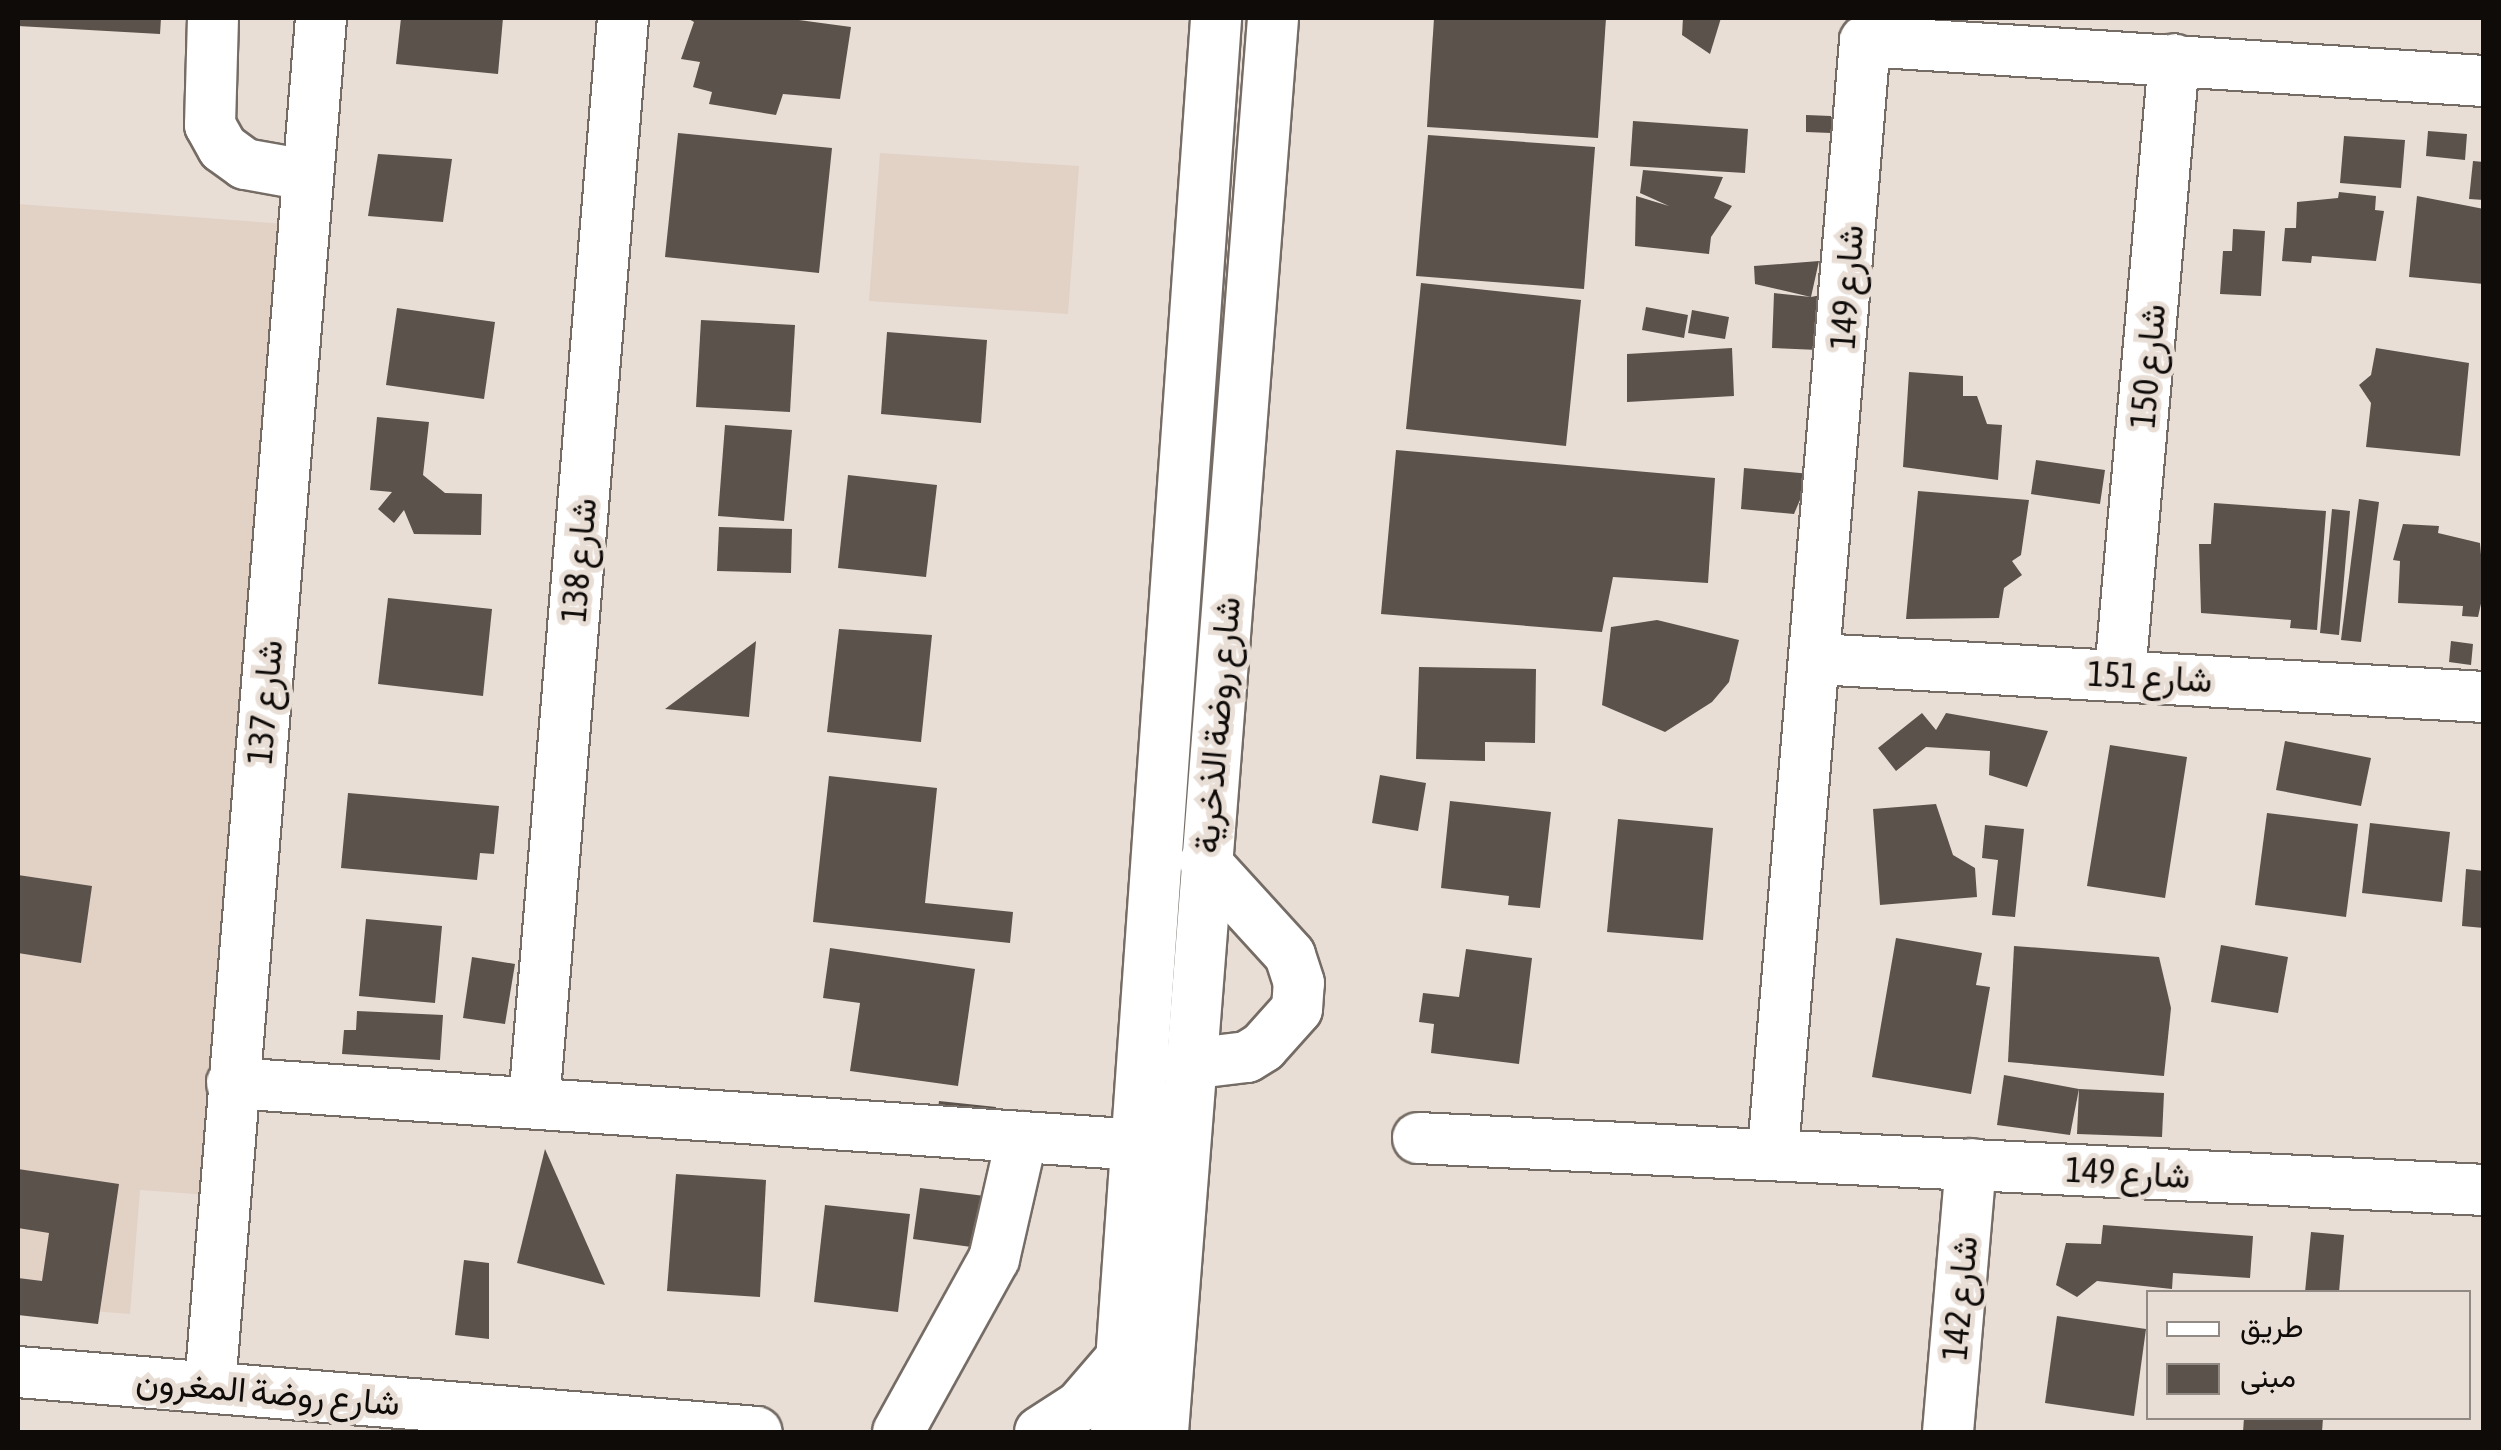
<!DOCTYPE html>
<html>
<head>
<meta charset="utf-8">
<style>
  body { margin:0 }
  #map { position:relative; width:2501px; height:1450px; overflow:hidden; background:#e8ded6; font-family:"Asap Condensed",Vazirmatn,sans-serif }
  div>[style] { position:absolute }
  .built>* { inset:0; background:#e2d1c5 }
  .building>* { inset:0; background:#5b524c }
  .roads { filter:drop-shadow(2px 0 #756c65) drop-shadow(-2px 0 #756c65) drop-shadow(0 2px #756c65) drop-shadow(0 -2px #756c65) }
  .minor>* { height:50px; margin:-25px; padding:0 25px; transform-origin:25px; border-radius:25px; background:#fff }
  span { translate:-50% -50%; white-space:nowrap; text-align:center; line-height:1.15; -webkit-text-stroke:10px #e8ded6; paint-order:stroke }
  .street-label { font-size:35px; color:#0f0b09 }
  .frame { position:absolute; inset:0; border:20px solid #0f0b09; pointer-events:none }
  .legend { position:absolute; left:2146px; top:1290px; width:325px; height:130px; box-sizing:border-box; background:#e8ded6; border:2px solid #918a84; margin:0; padding:12px 18px; list-style:none; font-size:30px; color:#0f0b09 }
  .legend li { display:flex; align-items:center; gap:20px; height:50px }
  .legend b { width:50px; border:2px solid #918a84 }
</style>
</head>
<body>
<div id="map">
  <div class="built">
    <div style="clip-path:polygon(880px 153px,1079px 166px,1068px 314px,869px 301px)"></div>
    <div style="clip-path:polygon(18px 204px,285px 224px,209px 1195px,140px 1190px,130px 1314px,18px 1305px)"></div>
  </div>
  <div class="building">
    <div style="clip-path:polygon(18px 18px,161px 18px,160px 34px,18px 26px)"></div>
    <div style="clip-path:polygon(401px 18px,503px 18px,498px 74px,396px 64px)"></div>
    <div style="clip-path:polygon(687px 18px,784px 18px,851px 27px,840px 99px,783px 94px,776px 115px,709px 104px,712px 92px,693px 87px,700px 62px,681px 59px,694px 22px)"></div>
    <div style="clip-path:polygon(1434px 18px,1606px 18px,1598px 138px,1427px 127px)"></div>
    <div style="clip-path:polygon(1683px 18px,1721px 18px,1710px 54px,1682px 35px)"></div>
    <div style="clip-path:polygon(1806px 115px,1831px 116px,1831px 133px,1806px 132px)"></div>
    <div style="clip-path:polygon(1633px 121px,1748px 129px,1745px 173px,1630px 166px)"></div>
    <div style="clip-path:polygon(2428px 131px,2467px 134px,2465px 160px,2426px 156px)"></div>
    <div style="clip-path:polygon(678px 133px,832px 148px,819px 273px,665px 257px)"></div>
    <div style="clip-path:polygon(1428px 135px,1595px 147px,1584px 289px,1416px 276px)"></div>
    <div style="clip-path:polygon(2344px 136px,2405px 140px,2401px 188px,2340px 183px)"></div>
    <div style="clip-path:polygon(378px 154px,452px 159px,443px 222px,368px 216px)"></div>
    <div style="clip-path:polygon(2473px 161px,2484px 162px,2484px 200px,2469px 199px)"></div>
    <div style="clip-path:polygon(1643px 170px,1723px 177px,1714px 198px,1732px 206px,1711px 237px,1709px 254px,1635px 246px,1636px 196px,1669px 206px,1640px 193px)"></div>
    <div style="clip-path:polygon(2339px 192px,2376px 196px,2375px 210px,2384px 211px,2376px 261px,2312px 256px,2311px 263px,2282px 261px,2285px 228px,2296px 228px,2297px 202px,2338px 198px)"></div>
    <div style="clip-path:polygon(2417px 196px,2484px 209px,2484px 284px,2409px 277px)"></div>
    <div style="clip-path:polygon(2233px 229px,2265px 231px,2261px 296px,2220px 294px,2223px 251px,2232px 251px)"></div>
    <div style="clip-path:polygon(1819px 261px,1811px 297px,1821px 295px,1818px 350px,1772px 348px,1774px 293px,1811px 297px,1755px 284px,1754px 266px)"></div>
    <div style="clip-path:polygon(1421px 283px,1581px 300px,1566px 446px,1406px 429px)"></div>
    <div style="clip-path:polygon(1646px 307px,1688px 315px,1684px 338px,1642px 330px)"></div>
    <div style="clip-path:polygon(397px 308px,495px 322px,484px 399px,386px 385px)"></div>
    <div style="clip-path:polygon(1692px 310px,1729px 317px,1725px 339px,1688px 333px)"></div>
    <div style="clip-path:polygon(701px 320px,795px 325px,790px 412px,696px 407px)"></div>
    <div style="clip-path:polygon(887px 332px,987px 340px,981px 423px,881px 414px)"></div>
    <div style="clip-path:polygon(1732px 348px,1734px 396px,1627px 402px,1627px 354px)"></div>
    <div style="clip-path:polygon(2376px 348px,2469px 363px,2460px 456px,2366px 447px,2371px 403px,2359px 385px,2371px 375px)"></div>
    <div style="clip-path:polygon(1909px 372px,1963px 376px,1963px 396px,1977px 396px,1987px 424px,2002px 425px,1998px 480px,1903px 467px)"></div>
    <div style="clip-path:polygon(377px 417px,429px 422px,423px 475px,445px 493px,482px 494px,481px 535px,414px 534px,404px 510px,394px 523px,378px 509px,392px 492px,370px 490px)"></div>
    <div style="clip-path:polygon(725px 425px,792px 430px,784px 521px,718px 516px)"></div>
    <div style="clip-path:polygon(1396px 450px,1715px 478px,1708px 583px,1613px 577px,1602px 632px,1381px 614px)"></div>
    <div style="clip-path:polygon(2036px 460px,2105px 470px,2100px 504px,2031px 494px)"></div>
    <div style="clip-path:polygon(1744px 468px,1811px 474px,1794px 514px,1741px 509px)"></div>
    <div style="clip-path:polygon(848px 475px,937px 485px,926px 577px,838px 568px)"></div>
    <div style="clip-path:polygon(1918px 491px,2029px 500px,2021px 555px,2012px 561px,2022px 575px,2004px 588px,1999px 618px,1906px 619px)"></div>
    <div style="clip-path:polygon(2359px 499px,2379px 502px,2361px 642px,2341px 640px)"></div>
    <div style="clip-path:polygon(2214px 503px,2326px 511px,2317px 630px,2290px 628px,2291px 620px,2201px 613px,2199px 544px,2211px 544px)"></div>
    <div style="clip-path:polygon(2332px 509px,2350px 511px,2339px 635px,2320px 633px)"></div>
    <div style="clip-path:polygon(2403px 524px,2439px 526px,2438px 533px,2480px 543px,2484px 590px,2478px 617px,2462px 616px,2463px 606px,2398px 603px,2400px 561px,2393px 560px)"></div>
    <div style="clip-path:polygon(719px 527px,792px 529px,791px 573px,717px 571px)"></div>
    <div style="clip-path:polygon(388px 598px,492px 609px,483px 696px,378px 684px)"></div>
    <div style="clip-path:polygon(1657px 620px,1739px 640px,1729px 682px,1712px 702px,1665px 732px,1602px 705px,1611px 627px)"></div>
    <div style="clip-path:polygon(839px 629px,932px 635px,921px 742px,827px 732px)"></div>
    <div style="clip-path:polygon(756px 641px,749px 717px,665px 709px)"></div>
    <div style="clip-path:polygon(2451px 641px,2473px 644px,2471px 665px,2449px 662px)"></div>
    <div style="clip-path:polygon(1419px 667px,1536px 669px,1535px 743px,1485px 742px,1485px 761px,1416px 759px)"></div>
    <div style="clip-path:polygon(1922px 713px,1936px 730px,1946px 713px,2048px 731px,2027px 787px,1989px 775px,1990px 751px,1926px 747px,1896px 771px,1878px 748px)"></div>
    <div style="clip-path:polygon(2285px 741px,2371px 758px,2361px 806px,2276px 790px)"></div>
    <div style="clip-path:polygon(2110px 745px,2187px 757px,2165px 898px,2087px 886px)"></div>
    <div style="clip-path:polygon(1380px 775px,1426px 783px,1418px 831px,1372px 823px)"></div>
    <div style="clip-path:polygon(829px 776px,937px 788px,925px 903px,1013px 912px,1010px 943px,813px 922px)"></div>
    <div style="clip-path:polygon(348px 793px,499px 806px,494px 854px,480px 853px,477px 880px,341px 868px)"></div>
    <div style="clip-path:polygon(1450px 801px,1551px 812px,1540px 908px,1508px 905px,1509px 896px,1441px 888px)"></div>
    <div style="clip-path:polygon(1936px 804px,1953px 855px,1975px 868px,1977px 897px,1880px 905px,1873px 809px)"></div>
    <div style="clip-path:polygon(2267px 813px,2358px 824px,2346px 917px,2255px 905px)"></div>
    <div style="clip-path:polygon(1618px 819px,1713px 828px,1703px 940px,1607px 932px)"></div>
    <div style="clip-path:polygon(2370px 823px,2450px 832px,2442px 902px,2362px 893px)"></div>
    <div style="clip-path:polygon(1985px 825px,2024px 829px,2015px 917px,1992px 915px,1998px 860px,1982px 858px)"></div>
    <div style="clip-path:polygon(2466px 869px,2484px 871px,2484px 928px,2462px 926px)"></div>
    <div style="clip-path:polygon(18px 875px,92px 886px,81px 963px,18px 953px)"></div>
    <div style="clip-path:polygon(366px 919px,442px 926px,435px 1003px,359px 996px)"></div>
    <div style="clip-path:polygon(1896px 938px,1982px 953px,1976px 985px,1990px 987px,1971px 1094px,1872px 1077px)"></div>
    <div style="clip-path:polygon(2221px 945px,2288px 957px,2278px 1013px,2211px 1002px)"></div>
    <div style="clip-path:polygon(2014px 946px,2159px 957px,2171px 1008px,2164px 1076px,2008px 1062px)"></div>
    <div style="clip-path:polygon(830px 948px,975px 969px,958px 1086px,850px 1071px,860px 1003px,823px 998px)"></div>
    <div style="clip-path:polygon(1466px 949px,1532px 958px,1519px 1064px,1431px 1053px,1434px 1024px,1419px 1022px,1423px 993px,1459px 997px)"></div>
    <div style="clip-path:polygon(472px 957px,515px 964px,505px 1024px,463px 1018px)"></div>
    <div style="clip-path:polygon(357px 1011px,443px 1015px,440px 1060px,342px 1054px,344px 1030px,356px 1030px)"></div>
    <div style="clip-path:polygon(2004px 1075px,2079px 1089px,2070px 1135px,1997px 1125px)"></div>
    <div style="clip-path:polygon(2079px 1089px,2164px 1093px,2162px 1137px,2077px 1134px)"></div>
    <div style="clip-path:polygon(939px 1101px,996px 1107px,993px 1131px,936px 1125px)"></div>
    <div style="clip-path:polygon(545px 1149px,605px 1285px,517px 1263px)"></div>
    <div style="clip-path:polygon(18px 1169px,119px 1184px,98px 1324px,18px 1315px,18px 1278px,42px 1281px,49px 1233px,18px 1228px)"></div>
    <div style="clip-path:polygon(676px 1174px,766px 1180px,760px 1297px,667px 1291px)"></div>
    <div style="clip-path:polygon(920px 1188px,993px 1197px,986px 1249px,913px 1239px)"></div>
    <div style="clip-path:polygon(825px 1205px,910px 1214px,898px 1312px,814px 1302px)"></div>
    <div style="clip-path:polygon(2103px 1225px,2253px 1236px,2250px 1278px,2173px 1273px,2172px 1289px,2097px 1281px,2077px 1297px,2056px 1285px,2066px 1243px,2101px 1244px)"></div>
    <div style="clip-path:polygon(2311px 1232px,2344px 1235px,2339px 1292px,2305px 1292px)"></div>
    <div style="clip-path:polygon(464px 1260px,489px 1263px,489px 1339px,455px 1335px)"></div>
    <div style="clip-path:polygon(2057px 1316px,2146px 1329px,2134px 1416px,2045px 1403px)"></div>
    <div style="clip-path:polygon(2244px 1418px,2323px 1418px,2322px 1432px,2243px 1432px)"></div>
  </div>
  <div class="roads">
    <div class="minor">
      <div style="left:213px;top:18px;width:107px;rotate:91.6deg"></div>
      <div style="left:210px;top:125px;width:26px;rotate:61deg"></div>
      <div style="left:223px;top:148px;width:27px;rotate:36deg"></div>
      <div style="left:245px;top:164px;width:63px;rotate:10.1deg"></div>
      <div style="left:1817px;top:659px;width:668px;rotate:3.26deg"></div>
      <div style="left:2120px;top:674px;width:617px;rotate:-84.98deg"></div>
      <div style="left:1189px;top:1064px;width:58px;rotate:-6.9deg"></div>
      <div style="left:1247px;top:1057px;width:19px;rotate:-32deg"></div>
      <div style="left:1263px;top:1047px;width:51px;rotate:-48.2deg"></div>
      <div style="left:1297px;top:1009px;width:26px;rotate:-86deg"></div>
      <div style="left:1299px;top:983px;width:29px;rotate:-108deg"></div>
      <div style="left:1290px;top:955px;width:126px;rotate:-132.4deg"></div>
      <div style="left:232px;top:1083px;width:909px;rotate:3.91deg"></div>
      <div style="left:534px;top:1103px;width:1089px;rotate:-85.31deg"></div>
      <div style="left:1418px;top:1138px;width:1067px;rotate:2.79deg"></div>
      <div style="left:1773px;top:1151px;width:1114px;rotate:-85.26deg"></div>
      <div style="left:1865px;top:41px;width:620px;rotate:3.7deg"></div>
      <div style="left:18px;top:1372px;width:741px;rotate:4.64deg"></div>
      <div style="left:210px;top:1386px;width:1372px;rotate:-85.36deg"></div>
      <div style="left:898px;top:1432px;width:198px;rotate:-61deg"></div>
      <div style="left:994px;top:1259px;width:125px;rotate:-77.1deg"></div>
      <div style="left:1040px;top:1432px;width:48px;rotate:-33deg"></div>
      <div style="left:1080px;top:1406px;width:66px;rotate:-49.3deg"></div>
      <div style="left:1116px;top:1432px;width:1418px;rotate:-85.95deg"></div>
      <div style="left:1163px;top:1432px;width:1418px;rotate:-85.55deg"></div>
      <div style="left:1948px;top:1432px;width:269px;rotate:-85.1deg"></div>
    </div>
  </div>
  <div class="street-label">
    <span style="left:1846px;top:287px;rotate:-86deg">شارع 149</span>
    <span style="left:2147px;top:366px;rotate:-85deg">شارع 150</span>
    <span style="left:578px;top:560px;rotate:-85deg">شارع 138</span>
    <span style="left:2150px;top:676px;rotate:3deg">شارع 151</span>
    <span style="left:264px;top:702px;rotate:-85deg">شارع 137</span>
    <span style="left:1216px;top:725px;rotate:-85deg">شارع روضة الذخرية</span>
    <span style="left:2128px;top:1172px;rotate:3deg">شارع 149</span>
    <span style="left:1959px;top:1298px;rotate:-85deg">شارع 142</span>
    <span style="left:268px;top:1391px;rotate:5deg">شارع روضة المغرون</span>
  </div>
  <div class="frame"></div>
  <ul class="legend">
  <li><b style="height:12px;background:#fff"></b>طريق</li>
  <li><b style="height:28px;background:#5b524c"></b>مبنى</li>
  </ul>
</div>
</body>
</html>
